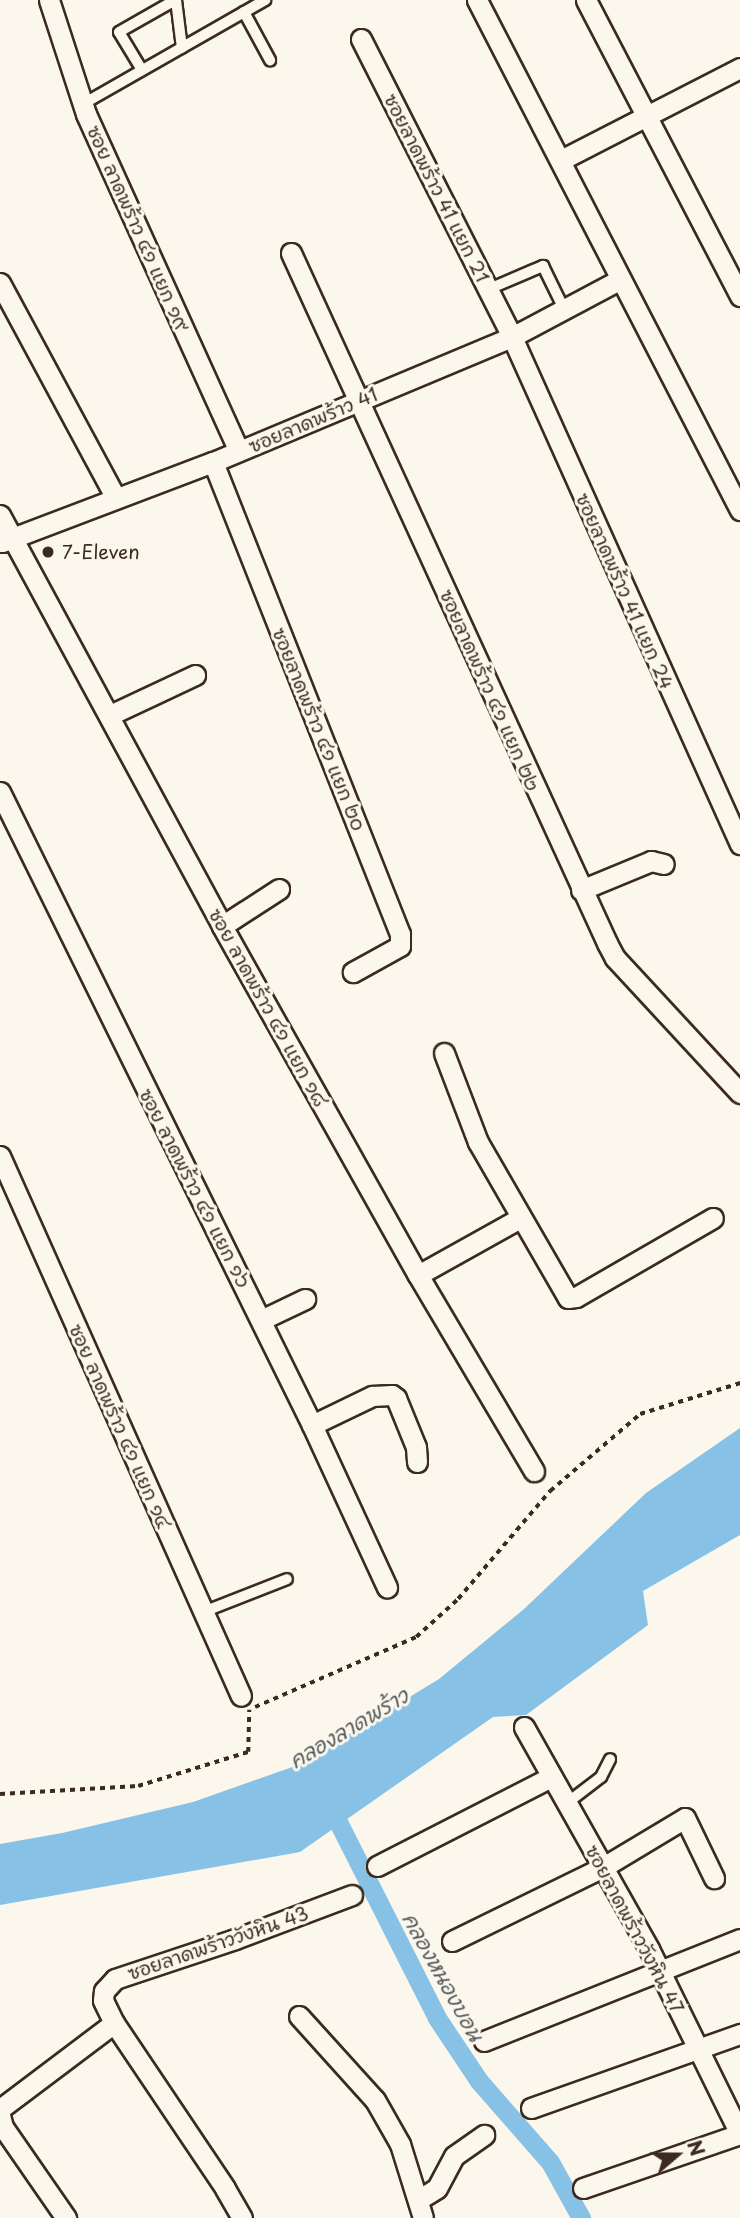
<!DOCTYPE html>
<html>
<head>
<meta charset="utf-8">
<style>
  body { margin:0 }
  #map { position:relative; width:740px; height:2218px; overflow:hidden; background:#fbf7ec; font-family:"Playpen Sans","Playpen Sans Thai",sans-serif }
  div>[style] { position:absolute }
  .water>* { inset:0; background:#87c2e6 }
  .canal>* { height:19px; margin:-9.5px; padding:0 9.5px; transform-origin:9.5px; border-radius:9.5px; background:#87c2e6 }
  .path>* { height:3.5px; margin-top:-1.75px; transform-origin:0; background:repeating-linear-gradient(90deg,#3b2a1e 0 5px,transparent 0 10px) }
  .roads { filter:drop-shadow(2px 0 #3b2a1e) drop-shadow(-2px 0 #3b2a1e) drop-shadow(0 2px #3b2a1e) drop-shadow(0 -2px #3b2a1e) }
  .service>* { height:10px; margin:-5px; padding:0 5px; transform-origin:5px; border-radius:5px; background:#fbf7ec }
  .minor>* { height:19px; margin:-9.5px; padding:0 9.5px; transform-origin:9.5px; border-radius:9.5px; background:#fbf7ec }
  .dots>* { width:19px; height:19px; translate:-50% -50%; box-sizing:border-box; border:4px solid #fbf7ec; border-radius:50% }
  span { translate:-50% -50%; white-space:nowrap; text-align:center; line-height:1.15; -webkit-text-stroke:6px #fbf7ec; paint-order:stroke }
  .street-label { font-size:19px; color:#3b2a1e }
  .poi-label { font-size:19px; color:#3b2a1e }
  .left { translate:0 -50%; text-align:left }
  .water-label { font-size:21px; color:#52585a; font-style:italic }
  .north { position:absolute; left:642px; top:2120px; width:70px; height:70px; -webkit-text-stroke:5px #fbf7ec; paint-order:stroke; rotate:70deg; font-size:19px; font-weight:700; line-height:28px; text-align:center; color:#3b2a1e }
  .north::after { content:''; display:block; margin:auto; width:24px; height:32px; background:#3b2a1e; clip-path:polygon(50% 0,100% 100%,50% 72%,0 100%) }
</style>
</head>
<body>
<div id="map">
  <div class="water">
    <div style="clip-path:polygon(740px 1428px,740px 1535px,643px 1591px,648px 1625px,526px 1715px,493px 1717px,300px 1852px,0 1905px,0 1844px,62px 1833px,193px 1802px,298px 1765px,439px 1679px,524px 1609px,646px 1493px)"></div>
  </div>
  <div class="canal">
    <div style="left:328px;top:1802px;width:242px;rotate:63.2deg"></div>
    <div style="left:437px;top:2018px;width:76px;rotate:56.3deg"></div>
    <div style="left:479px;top:2081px;width:108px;rotate:48.8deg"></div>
    <div style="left:550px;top:2162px;width:64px;rotate:61deg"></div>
  </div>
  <div class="path">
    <div style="left:255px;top:1707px;width:176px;rotate:-23.5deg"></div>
    <div style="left:416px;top:1637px;width:57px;rotate:-42.1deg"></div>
    <div style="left:458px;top:1599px;width:142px;rotate:-49.6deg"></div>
    <div style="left:550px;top:1491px;width:118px;rotate:-40.5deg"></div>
    <div style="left:640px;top:1414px;width:105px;rotate:-17.2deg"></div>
    <div style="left:0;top:1794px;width:138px;rotate:-3.3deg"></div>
    <div style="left:138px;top:1786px;width:115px;rotate:-17.2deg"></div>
    <div style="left:248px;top:1752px;width:42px;rotate:-88.6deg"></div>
  </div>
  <div class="roads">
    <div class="service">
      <div style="left:176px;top:0;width:48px;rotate:82.9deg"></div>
      <div style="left:244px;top:12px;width:55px;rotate:61.6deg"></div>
      <div style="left:142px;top:70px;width:44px;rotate:-121.2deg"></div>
      <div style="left:119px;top:32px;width:64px;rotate:-29.7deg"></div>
      <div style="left:83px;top:104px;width:210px;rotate:-29.7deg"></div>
      <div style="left:489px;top:289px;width:59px;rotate:-23.1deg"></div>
      <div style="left:543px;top:266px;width:48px;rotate:64deg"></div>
      <div style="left:203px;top:1612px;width:90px;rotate:-21.4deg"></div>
      <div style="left:567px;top:1803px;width:43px;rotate:-37.4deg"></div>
      <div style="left:601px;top:1777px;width:20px;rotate:-63deg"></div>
    </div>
    <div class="minor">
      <div style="left:49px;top:0;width:120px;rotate:72deg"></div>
      <div style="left:86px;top:114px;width:370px;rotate:65.6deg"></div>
      <div style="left:477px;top:0;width:574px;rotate:62.72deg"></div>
      <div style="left:586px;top:0;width:334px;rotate:62.5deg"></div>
      <div style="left:361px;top:39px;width:334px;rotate:63.1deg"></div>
      <div style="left:512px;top:337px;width:556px;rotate:65.79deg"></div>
      <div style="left:561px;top:160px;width:201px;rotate:-27.2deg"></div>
      <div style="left:291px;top:253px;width:759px;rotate:65.39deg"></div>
      <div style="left:607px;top:943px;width:17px;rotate:62deg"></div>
      <div style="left:615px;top:958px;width:184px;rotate:47.2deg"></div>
      <div style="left:0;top:283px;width:244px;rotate:61.7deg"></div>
      <div style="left:213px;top:462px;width:508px;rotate:68.39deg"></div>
      <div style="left:400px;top:934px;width:12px;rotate:90deg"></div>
      <div style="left:400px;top:946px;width:54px;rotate:151deg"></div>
      <div style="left:0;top:515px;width:467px;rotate:61.6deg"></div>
      <div style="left:222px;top:926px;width:400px;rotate:60.7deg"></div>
      <div style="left:418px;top:1275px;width:228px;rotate:59.4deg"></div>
      <div style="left:2px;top:542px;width:226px;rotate:-20.8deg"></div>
      <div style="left:213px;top:462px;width:324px;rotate:-22.7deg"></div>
      <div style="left:512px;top:337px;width:121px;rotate:-28deg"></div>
      <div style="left:110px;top:715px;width:94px;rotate:-25.2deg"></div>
      <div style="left:0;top:792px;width:706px;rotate:63.76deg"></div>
      <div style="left:312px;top:1425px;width:179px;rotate:65.2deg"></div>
      <div style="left:581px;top:890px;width:76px;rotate:-22.5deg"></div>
      <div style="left:651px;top:861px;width:13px;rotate:13deg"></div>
      <div style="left:222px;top:926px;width:68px;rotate:-33deg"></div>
      <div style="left:444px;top:1053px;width:95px;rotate:69.1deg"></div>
      <div style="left:478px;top:1142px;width:180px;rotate:60deg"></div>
      <div style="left:568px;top:1298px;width:8px;rotate:-7deg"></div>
      <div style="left:576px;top:1297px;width:158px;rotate:-30deg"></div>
      <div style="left:0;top:1156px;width:591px;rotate:65.95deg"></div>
      <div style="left:418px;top:1275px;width:117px;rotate:-29.2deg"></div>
      <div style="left:261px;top:1320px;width:49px;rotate:-25.5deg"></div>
      <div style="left:312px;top:1425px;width:67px;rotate:-25.8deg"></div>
      <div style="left:372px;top:1396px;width:20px;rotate:-3deg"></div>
      <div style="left:392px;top:1395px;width:5px;rotate:37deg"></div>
      <div style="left:396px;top:1398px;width:53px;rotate:67.8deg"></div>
      <div style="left:416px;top:1447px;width:15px;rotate:86deg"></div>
      <div style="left:524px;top:1727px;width:255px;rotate:60.6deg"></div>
      <div style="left:649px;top:1949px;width:206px;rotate:63.8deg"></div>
      <div style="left:740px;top:2134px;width:166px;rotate:161deg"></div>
      <div style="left:377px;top:1866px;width:195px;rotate:-27.1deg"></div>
      <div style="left:452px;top:1941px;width:170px;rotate:-26.1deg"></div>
      <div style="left:605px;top:1866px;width:93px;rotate:-31deg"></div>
      <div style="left:685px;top:1818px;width:67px;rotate:64.2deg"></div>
      <div style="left:299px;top:2016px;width:113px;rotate:47.9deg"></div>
      <div style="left:375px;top:2100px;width:51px;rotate:60.4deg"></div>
      <div style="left:400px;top:2144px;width:77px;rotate:72.7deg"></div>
      <div style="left:484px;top:2041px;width:276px;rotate:-21.7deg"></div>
      <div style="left:531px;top:2108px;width:222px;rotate:-19.5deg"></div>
      <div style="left:0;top:2109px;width:143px;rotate:-37deg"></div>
      <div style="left:0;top:2115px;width:12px;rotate:76deg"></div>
      <div style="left:3px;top:2127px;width:111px;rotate:55.3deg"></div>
      <div style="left:418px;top:2200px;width:22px;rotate:-32deg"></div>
      <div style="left:437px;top:2188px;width:36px;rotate:-62deg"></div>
      <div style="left:454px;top:2156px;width:37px;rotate:-35deg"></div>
      <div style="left:242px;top:2218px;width:34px;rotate:-120deg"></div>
      <div style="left:225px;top:2188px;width:199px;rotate:-123.9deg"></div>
      <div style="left:114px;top:2023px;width:25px;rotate:-116deg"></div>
      <div style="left:103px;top:2000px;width:9px;rotate:-84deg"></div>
      <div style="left:104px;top:1991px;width:16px;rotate:-47deg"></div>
      <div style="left:115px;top:1979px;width:126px;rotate:-18.4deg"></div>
      <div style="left:235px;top:1939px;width:125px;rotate:-20.6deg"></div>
    </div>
  </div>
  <div class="dots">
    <div style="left:48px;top:552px;background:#3b2a1e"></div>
  </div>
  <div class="street-label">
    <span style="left:437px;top:188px;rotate:63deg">ซอยลาดพร้าว 41 แยก 21</span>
    <span style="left:138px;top:228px;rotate:66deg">ซอย ลาดพร้าว ๔๑ แยก ๑๙</span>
    <span style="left:313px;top:420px;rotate:-23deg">ซอยลาดพร้าว 41</span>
    <span style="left:625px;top:591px;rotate:66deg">ซอยลาดพร้าว 41 แยก 24</span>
    <span style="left:490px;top:690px;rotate:66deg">ซอยลาดพร้าว ๔๑ แยก ๒๒</span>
    <span style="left:319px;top:729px;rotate:68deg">ซอยลาดพร้าว ๔๑ แยก ๒๐</span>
    <span style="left:268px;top:1007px;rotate:61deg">ซอย ลาดพร้าว ๔๑ แยก ๑๘</span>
    <span style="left:195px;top:1188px;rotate:63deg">ซอย ลาดพร้าว ๔๑ แยก ๑๖</span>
    <span style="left:120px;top:1426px;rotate:66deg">ซอย ลาดพร้าว ๔๑ แยก ๑๔</span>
    <span style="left:635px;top:1929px;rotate:62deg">ซอยลาดพร้าววังหิน 47</span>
    <span style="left:218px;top:1943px;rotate:-19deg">ซอยลาดพร้าววังหิน 43</span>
  </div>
  <div class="poi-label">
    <span class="left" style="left:62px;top:552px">7-Eleven</span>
  </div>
  <div class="water-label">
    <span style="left:348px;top:1727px;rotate:-31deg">คลองลาดพร้าว</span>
    <span style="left:444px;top:1976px;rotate:61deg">คลองหนองบอน</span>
  </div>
  <div class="north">N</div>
</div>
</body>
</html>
